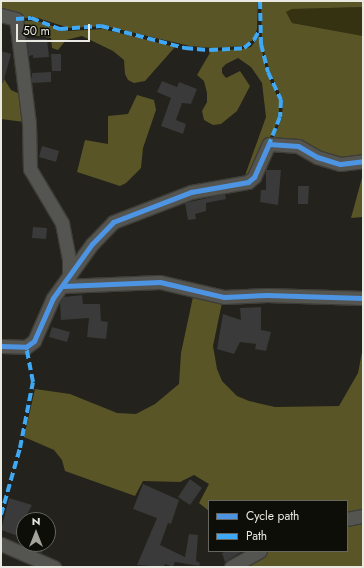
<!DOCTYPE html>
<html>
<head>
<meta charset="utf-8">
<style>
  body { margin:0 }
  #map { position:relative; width:364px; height:568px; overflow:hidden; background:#23221c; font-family:Jost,sans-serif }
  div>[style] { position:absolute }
  .green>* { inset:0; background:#353212 }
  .forest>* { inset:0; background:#595526 }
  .building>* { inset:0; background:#393a39 }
  .roads { filter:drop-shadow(1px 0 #3e3d38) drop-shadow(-1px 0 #3e3d38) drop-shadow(0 1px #3e3d38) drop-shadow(0 -1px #3e3d38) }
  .minor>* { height:13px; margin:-6.5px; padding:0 6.5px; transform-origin:6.5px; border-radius:6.5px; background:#545451 }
  .quiet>* { height:4px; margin-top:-2px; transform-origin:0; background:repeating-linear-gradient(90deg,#3fa9f5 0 8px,transparent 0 12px) }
  .cycleway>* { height:5px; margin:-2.5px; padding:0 2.5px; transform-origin:2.5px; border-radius:2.5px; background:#4d94e3 }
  span { translate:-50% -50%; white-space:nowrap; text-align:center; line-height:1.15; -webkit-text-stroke:3.5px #0e0e09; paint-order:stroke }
  .frame { position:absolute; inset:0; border:2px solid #e9e9e1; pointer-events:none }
  .legend { position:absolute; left:208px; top:500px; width:140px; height:52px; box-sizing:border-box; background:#0e0e09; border:1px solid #66665f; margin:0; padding:5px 7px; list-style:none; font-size:12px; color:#e9e9e1 }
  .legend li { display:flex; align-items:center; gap:8px; height:20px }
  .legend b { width:20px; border:1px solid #66665f }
  .north { position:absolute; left:16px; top:512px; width:40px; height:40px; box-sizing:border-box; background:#0e0e09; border:1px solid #66665f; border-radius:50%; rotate:0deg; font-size:11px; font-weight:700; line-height:16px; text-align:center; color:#e9e9e1 }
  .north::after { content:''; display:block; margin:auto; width:14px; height:18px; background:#a4a39c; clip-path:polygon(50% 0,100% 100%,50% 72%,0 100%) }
  .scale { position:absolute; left:16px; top:24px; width:74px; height:18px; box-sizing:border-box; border:2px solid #e9e9e1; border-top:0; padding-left:5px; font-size:12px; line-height:14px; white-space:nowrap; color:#e9e9e1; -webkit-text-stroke:3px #0e0e09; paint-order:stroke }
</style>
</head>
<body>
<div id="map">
  <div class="green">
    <div style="clip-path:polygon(363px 7px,363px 36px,292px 23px,286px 12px,292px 9px)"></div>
  </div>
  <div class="forest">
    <div style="clip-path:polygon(1px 1px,258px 1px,257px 29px,253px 40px,243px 46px,213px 48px,190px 46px,105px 26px,69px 28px,38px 18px,19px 18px,1px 13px)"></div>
    <div style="clip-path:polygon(261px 1px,363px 1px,363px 7px,292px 9px,286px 12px,292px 23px,363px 36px,363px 159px,354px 161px,271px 143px,282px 118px,283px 100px,270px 72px,262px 44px)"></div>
    <div style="clip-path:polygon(18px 21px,37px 21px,68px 31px,103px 29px,175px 47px,145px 81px,134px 83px,128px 80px,125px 74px,124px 60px,113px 51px,82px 36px,66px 40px,58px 50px,52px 48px,51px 38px,19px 33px)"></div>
    <div style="clip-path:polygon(259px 36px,267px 74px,279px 100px,279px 118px,253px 174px,243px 181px,266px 117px,262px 83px,251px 67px,238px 58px,226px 64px,222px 68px,222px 73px,226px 78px,240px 71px,250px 86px,237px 111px,221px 124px,213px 125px,204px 120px,202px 111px,207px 102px,207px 93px,204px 81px,197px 75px,211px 51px,243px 49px,251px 47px)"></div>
    <div style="clip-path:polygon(1px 74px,11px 90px,20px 94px,24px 122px,1px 119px)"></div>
    <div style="clip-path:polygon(137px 95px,154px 100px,156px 110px,143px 148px,141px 168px,126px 183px,120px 186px,77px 172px,85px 140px,108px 144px,108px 116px,128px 114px)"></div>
    <div style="clip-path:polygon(363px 174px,363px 217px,351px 218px)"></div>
    <div style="clip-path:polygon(194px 292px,223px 298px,213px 346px,217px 369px,222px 381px,237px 396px,249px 401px,275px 407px,339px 406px,358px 373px,363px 347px,363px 514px,347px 518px,347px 501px,209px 501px,209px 511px,199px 503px,209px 484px,194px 475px,180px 482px,143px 481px,135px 496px,65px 471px,62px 460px,54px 450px,24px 437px,35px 389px,70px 394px,117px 413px,136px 414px,155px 404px,179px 384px,181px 353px)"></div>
    <div style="clip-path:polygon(363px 517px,363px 567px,236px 567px,263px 551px,347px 551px,347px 521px)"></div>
  </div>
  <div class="building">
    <div style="clip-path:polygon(26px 38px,47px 39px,49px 57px,33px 58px,33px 55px,29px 56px)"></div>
    <div style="clip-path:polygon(1px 51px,11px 54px,3px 83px,1px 83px)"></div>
    <div style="clip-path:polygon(51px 54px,61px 54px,61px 71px,52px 71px)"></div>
    <div style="clip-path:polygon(51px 72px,51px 82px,32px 83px,32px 73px)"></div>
    <div style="clip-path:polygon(162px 81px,177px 87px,179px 82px,197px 89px,191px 104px,182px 103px,176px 120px,186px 124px,183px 134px,161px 126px,171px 98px,157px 92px)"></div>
    <div style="clip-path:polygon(42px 146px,59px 151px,56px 162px,39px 157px)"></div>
    <div style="clip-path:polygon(266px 170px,281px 170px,278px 205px,260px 202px,261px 190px,266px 190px)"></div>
    <div style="clip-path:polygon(298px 186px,309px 186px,308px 204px,298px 204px)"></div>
    <div style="clip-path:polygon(225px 194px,226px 199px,206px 203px,206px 211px,195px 214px,196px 219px,188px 220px,185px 203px)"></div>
    <div style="clip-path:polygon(33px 227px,47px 228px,46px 239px,32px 238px)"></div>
    <div style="clip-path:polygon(82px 295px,83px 304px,100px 304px,101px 321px,108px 322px,106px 339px,87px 337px,89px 318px,61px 320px,60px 303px,64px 297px)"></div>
    <div style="clip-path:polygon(261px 307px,261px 330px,271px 332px,266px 351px,255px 349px,256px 344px,240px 342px,234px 354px,217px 349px,223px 314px,241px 320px,240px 308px)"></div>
    <div style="clip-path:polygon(52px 327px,70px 332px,67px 342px,49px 337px)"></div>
    <div style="clip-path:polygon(190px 479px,202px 488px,190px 505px,178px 497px)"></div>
    <div style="clip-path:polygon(143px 484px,179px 500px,171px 524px,168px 523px,160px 545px,185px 557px,189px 534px,198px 535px,196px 561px,200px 563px,199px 566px,175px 562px,173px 567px,165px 564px,164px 567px,137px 565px,157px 518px,133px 509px)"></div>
    <div style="clip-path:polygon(9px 498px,32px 505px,24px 520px,24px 538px,1px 530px)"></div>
    <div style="clip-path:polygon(32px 544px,44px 544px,42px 553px,31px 548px)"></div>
    <div style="clip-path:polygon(226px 551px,243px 551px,225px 562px,222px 553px)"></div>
  </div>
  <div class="roads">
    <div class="minor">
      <div style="left:1px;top:15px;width:16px;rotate:15deg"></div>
      <div style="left:16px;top:19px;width:105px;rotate:82.9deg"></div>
      <div style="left:29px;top:123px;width:46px;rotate:88.8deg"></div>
      <div style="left:30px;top:169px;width:63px;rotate:59.3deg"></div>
      <div style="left:62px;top:223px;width:36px;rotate:79deg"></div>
      <div style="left:69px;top:258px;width:20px;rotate:90deg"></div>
      <div style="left:63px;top:286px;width:97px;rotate:-2.4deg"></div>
      <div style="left:160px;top:282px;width:66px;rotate:13.2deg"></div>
      <div style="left:224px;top:297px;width:43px;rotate:-2.7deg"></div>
      <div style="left:267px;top:295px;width:96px;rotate:1.8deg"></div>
      <div style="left:1px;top:346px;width:25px;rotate:2deg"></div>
      <div style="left:26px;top:347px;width:10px;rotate:-37deg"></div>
      <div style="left:34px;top:341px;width:47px;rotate:-66.2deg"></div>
      <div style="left:53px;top:298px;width:67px;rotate:-54.2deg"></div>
      <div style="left:92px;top:244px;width:30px;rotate:-46deg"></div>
      <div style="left:113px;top:222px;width:84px;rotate:-21deg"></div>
      <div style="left:191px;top:192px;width:58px;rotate:-10deg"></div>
      <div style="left:248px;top:182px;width:8px;rotate:-40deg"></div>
      <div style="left:254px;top:177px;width:36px;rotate:-66deg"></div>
      <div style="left:269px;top:144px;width:29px;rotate:4deg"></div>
      <div style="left:298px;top:146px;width:22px;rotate:30deg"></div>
      <div style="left:317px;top:157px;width:24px;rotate:17deg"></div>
      <div style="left:340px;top:164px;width:23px;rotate:-7deg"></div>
      <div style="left:347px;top:519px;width:16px;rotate:-11deg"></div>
      <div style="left:1px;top:544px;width:58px;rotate:23.5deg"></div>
      <div style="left:231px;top:567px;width:33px;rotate:-29deg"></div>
    </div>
  </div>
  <div class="quiet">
    <div style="left:260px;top:1px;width:43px;rotate:88.7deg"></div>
    <div style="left:261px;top:44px;width:29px;rotate:76deg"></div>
    <div style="left:268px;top:72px;width:31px;rotate:65deg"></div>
    <div style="left:281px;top:100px;width:17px;rotate:93deg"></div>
    <div style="left:280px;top:117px;width:29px;rotate:112deg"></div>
    <div style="left:16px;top:19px;width:15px;rotate:-4deg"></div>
    <div style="left:31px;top:18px;width:31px;rotate:21deg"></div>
    <div style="left:60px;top:29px;width:41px;rotate:-4.2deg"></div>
    <div style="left:101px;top:26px;width:87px;rotate:14.7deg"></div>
    <div style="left:185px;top:48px;width:25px;rotate:5deg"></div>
    <div style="left:210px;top:50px;width:34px;rotate:-3deg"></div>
    <div style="left:244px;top:48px;width:13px;rotate:-39deg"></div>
    <div style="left:254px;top:40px;width:10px;rotate:-61deg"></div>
    <div style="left:1px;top:515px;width:70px;rotate:-74.2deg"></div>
    <div style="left:20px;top:448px;width:67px;rotate:-78.9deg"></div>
    <div style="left:33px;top:382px;width:36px;rotate:-101deg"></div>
  </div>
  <div class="cycleway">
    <div style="left:63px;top:286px;width:97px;rotate:-2.4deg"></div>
    <div style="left:160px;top:282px;width:66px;rotate:13.2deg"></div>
    <div style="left:224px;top:297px;width:43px;rotate:-2.7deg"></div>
    <div style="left:267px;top:295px;width:96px;rotate:1.8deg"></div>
    <div style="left:1px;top:346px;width:25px;rotate:2deg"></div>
    <div style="left:26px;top:347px;width:10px;rotate:-37deg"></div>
    <div style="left:34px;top:341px;width:47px;rotate:-66.2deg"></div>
    <div style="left:53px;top:298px;width:67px;rotate:-54.2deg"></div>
    <div style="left:92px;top:244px;width:30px;rotate:-46deg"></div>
    <div style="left:113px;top:222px;width:84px;rotate:-21deg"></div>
    <div style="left:191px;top:192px;width:58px;rotate:-10deg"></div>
    <div style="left:248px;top:182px;width:8px;rotate:-40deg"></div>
    <div style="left:254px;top:177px;width:36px;rotate:-66deg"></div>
    <div style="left:269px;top:144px;width:29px;rotate:4deg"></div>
    <div style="left:298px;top:146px;width:22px;rotate:30deg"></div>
    <div style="left:317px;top:157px;width:24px;rotate:17deg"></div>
    <div style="left:340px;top:164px;width:23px;rotate:-7deg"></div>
  </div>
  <div class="frame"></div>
  <ul class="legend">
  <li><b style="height:5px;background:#4d94e3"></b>Cycle path</li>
  <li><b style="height:5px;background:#3fa9f5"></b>Path</li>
  </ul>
  <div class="north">N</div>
  <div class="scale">50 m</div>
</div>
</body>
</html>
